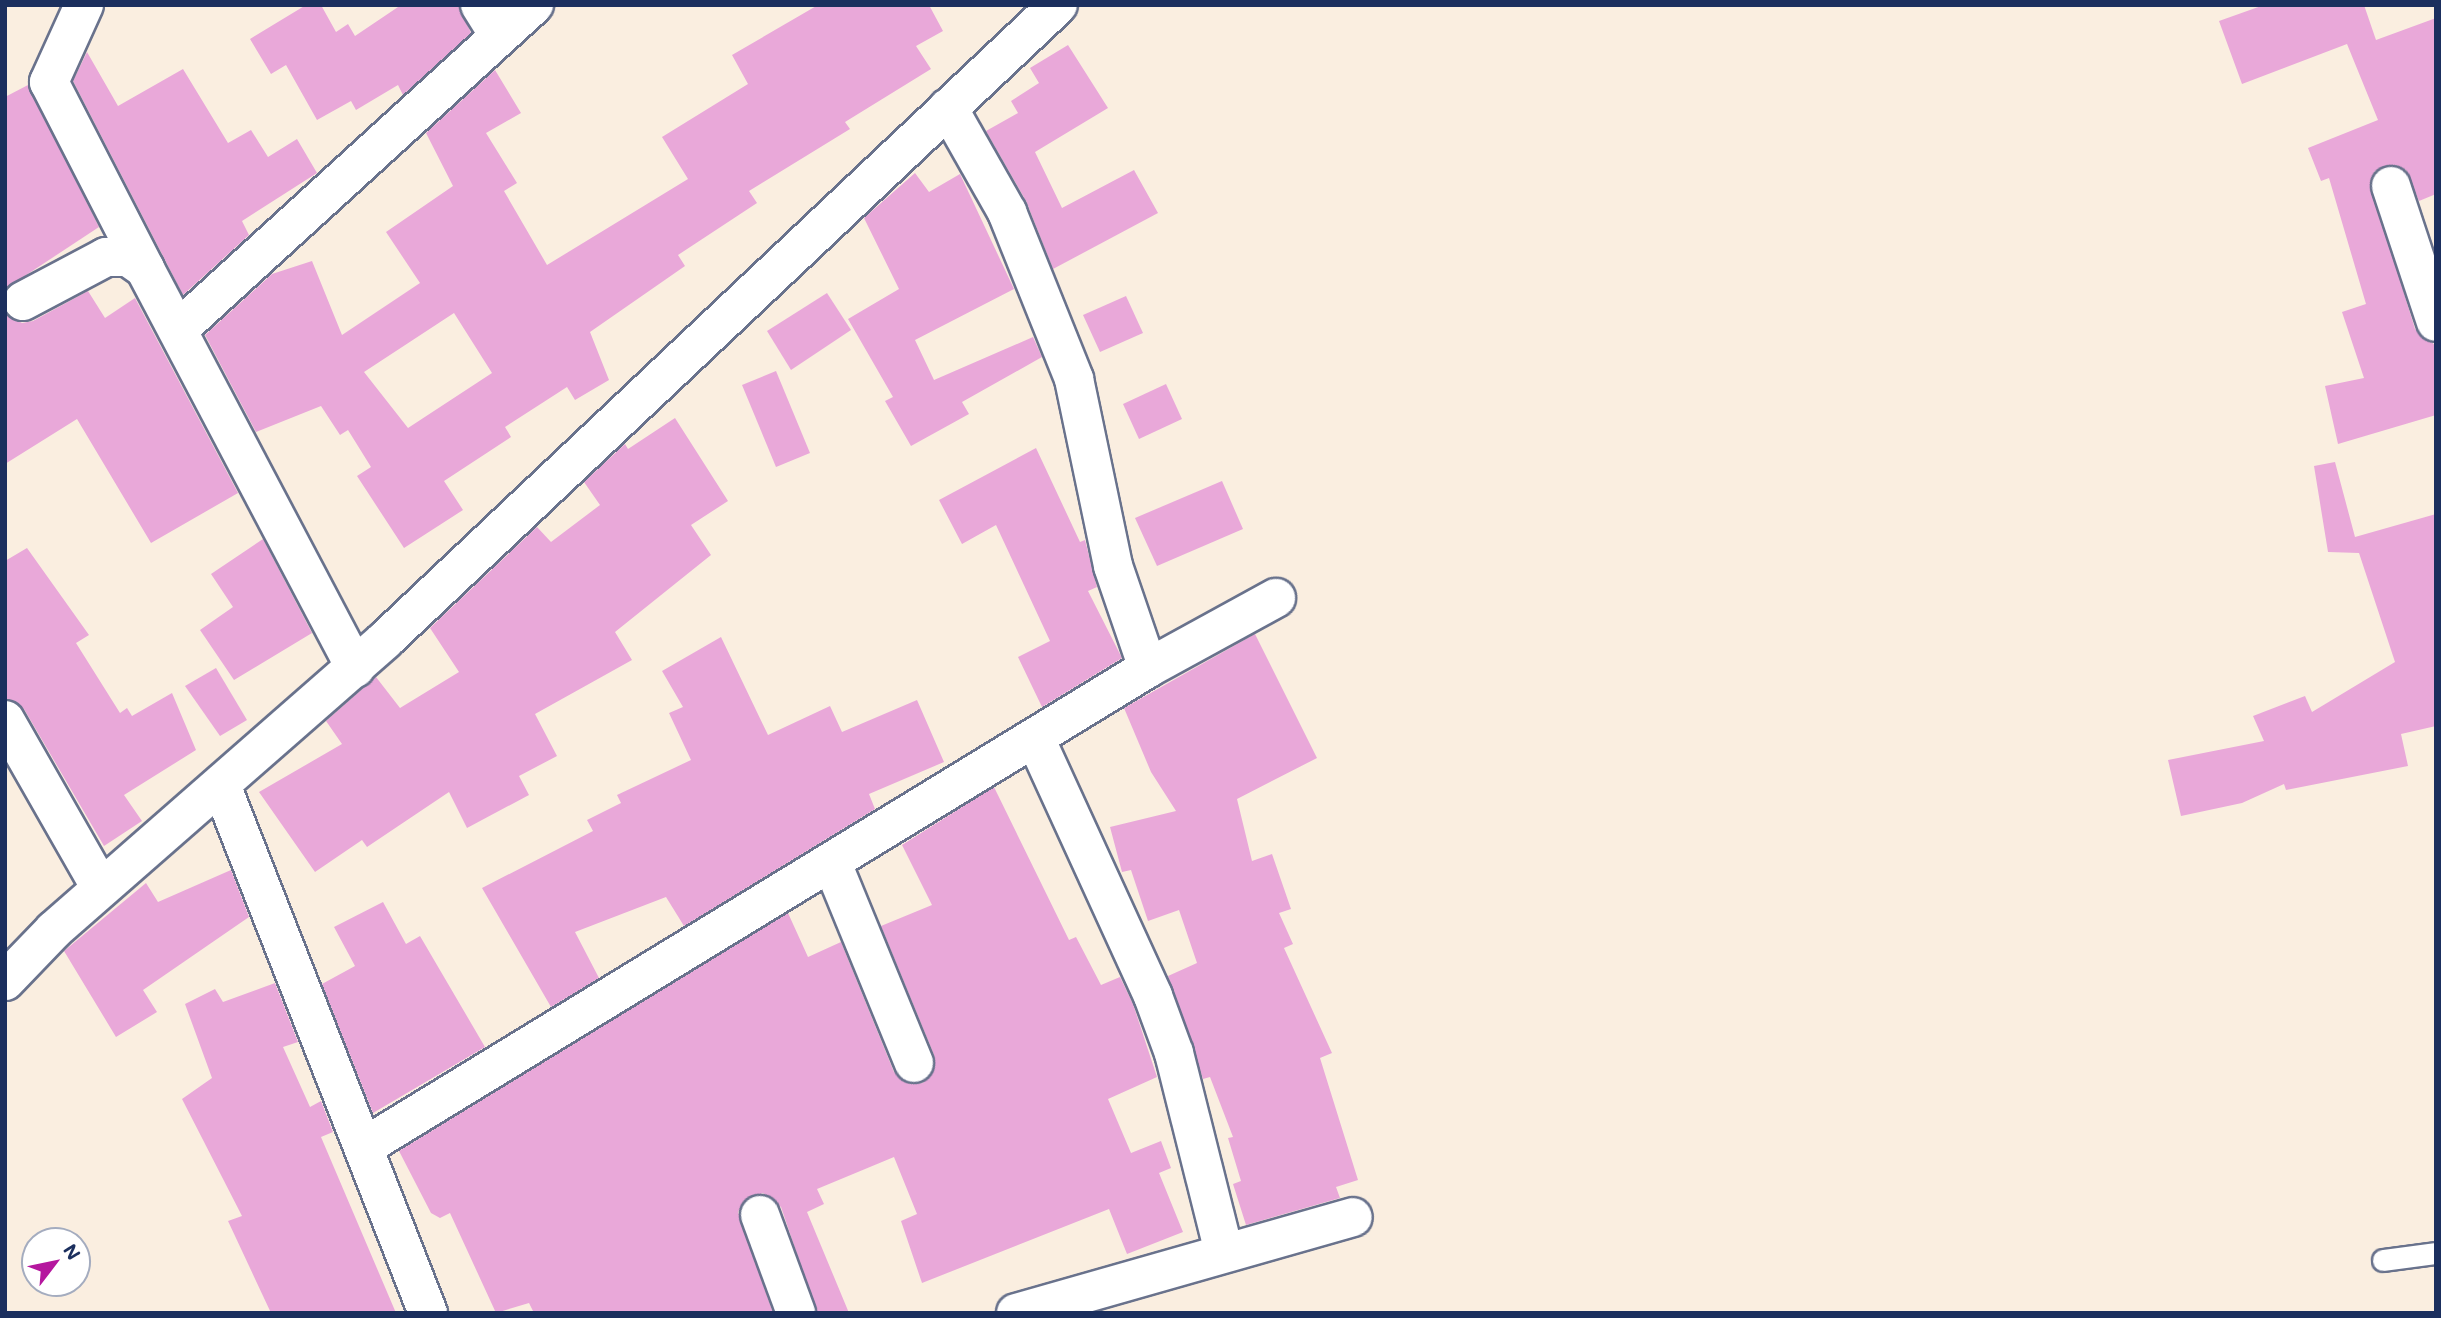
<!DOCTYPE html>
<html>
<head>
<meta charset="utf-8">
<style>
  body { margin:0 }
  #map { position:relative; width:2441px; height:1318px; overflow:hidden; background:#faeee0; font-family:Mali,sans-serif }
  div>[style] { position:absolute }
  .building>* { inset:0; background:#e9a8d9 }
  .roads { filter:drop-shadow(2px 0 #69728c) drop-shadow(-2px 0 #69728c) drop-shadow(0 2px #69728c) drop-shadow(0 -2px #69728c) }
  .service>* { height:21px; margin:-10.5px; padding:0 10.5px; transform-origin:10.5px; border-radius:10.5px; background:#fff }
  .minor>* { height:38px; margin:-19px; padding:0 19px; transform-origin:19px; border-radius:19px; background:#fff }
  span { translate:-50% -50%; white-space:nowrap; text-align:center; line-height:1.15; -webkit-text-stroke:5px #fff; paint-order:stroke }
  .frame { position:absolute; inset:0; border:7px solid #1b2f5e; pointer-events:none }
  .north { position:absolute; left:21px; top:1227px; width:70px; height:70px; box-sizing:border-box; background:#fff; border:2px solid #a4acbf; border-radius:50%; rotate:58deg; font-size:19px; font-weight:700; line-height:28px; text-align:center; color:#1b2f5e }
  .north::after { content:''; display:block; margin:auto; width:24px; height:32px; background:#b5179e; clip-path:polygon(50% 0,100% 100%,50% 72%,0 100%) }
</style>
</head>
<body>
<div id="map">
  <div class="building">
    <div style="clip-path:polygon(306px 5px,321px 5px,336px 32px,348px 24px,355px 36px,401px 5px,458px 5px,471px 33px,403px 95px,398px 85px,356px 110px,351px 101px,317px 120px,286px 65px,271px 74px,250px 39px)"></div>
    <div style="clip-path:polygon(evenodd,818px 5px,929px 5px,943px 31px,916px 46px,931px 69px,845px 122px,850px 129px,749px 191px,757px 203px,678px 255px,685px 266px,590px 332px,609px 380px,575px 400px,567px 387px,505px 427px,511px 437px,444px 481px,463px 510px,404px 548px,357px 476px,371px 467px,348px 430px,340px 435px,321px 406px,256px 432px,205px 335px,272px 274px,312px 261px,342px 335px,420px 283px,386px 232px,453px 186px,426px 133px,495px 70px,521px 113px,486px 133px,517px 183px,504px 191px,547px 265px,688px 179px,662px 137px,748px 84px,732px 55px,818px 5px,454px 313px,492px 373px,408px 428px,364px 372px,454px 313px)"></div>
    <div style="clip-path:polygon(2264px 5px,2364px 5px,2376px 40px,2436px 18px,2436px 194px,2419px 201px,2406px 170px,2395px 165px,2375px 171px,2370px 182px,2415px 329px,2436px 346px,2436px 415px,2338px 444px,2325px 386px,2364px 378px,2342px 312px,2366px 304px,2329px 178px,2321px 181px,2308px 148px,2378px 120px,2347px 44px,2242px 84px,2219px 21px)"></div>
    <div style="clip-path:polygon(1068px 45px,1108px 108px,1035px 152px,1062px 208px,1134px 170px,1158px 213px,1053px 269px,1026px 201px,986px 131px,1018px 113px,1011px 101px,1039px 83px,1030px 68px)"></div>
    <div style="clip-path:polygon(87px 52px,118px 106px,183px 69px,228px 143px,251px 130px,268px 157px,297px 139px,317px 173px,242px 221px,249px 235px,183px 295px,73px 81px)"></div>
    <div style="clip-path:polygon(28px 85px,99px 227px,5px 289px,5px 97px)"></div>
    <div style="clip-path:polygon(915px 173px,929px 192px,960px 174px,1014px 289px,915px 340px,934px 380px,1033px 337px,1042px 357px,962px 402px,969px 414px,911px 446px,885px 401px,893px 397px,848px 319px,899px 289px,864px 218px)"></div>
    <div style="clip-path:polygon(88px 291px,105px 318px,135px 298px,238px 493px,151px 543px,77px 419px,5px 464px,5px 313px,22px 323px,33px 321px)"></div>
    <div style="clip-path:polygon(827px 293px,851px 330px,791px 370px,767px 331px)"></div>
    <div style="clip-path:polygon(1126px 296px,1143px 333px,1100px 352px,1083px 315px)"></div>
    <div style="clip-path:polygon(776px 371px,810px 453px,776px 467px,742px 385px)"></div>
    <div style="clip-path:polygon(1166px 384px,1182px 419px,1139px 439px,1123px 404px)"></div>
    <div style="clip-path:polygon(675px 418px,728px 501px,691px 525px,711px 555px,615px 632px,632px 660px,535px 714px,557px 756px,519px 776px,529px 795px,467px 828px,449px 792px,367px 847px,362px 840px,315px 872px,259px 792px,342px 744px,326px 721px,376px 677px,400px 708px,459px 672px,430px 628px,537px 527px,551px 542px,600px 505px,584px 482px,625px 444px,628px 449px)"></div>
    <div style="clip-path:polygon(1036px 448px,1080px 542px,1085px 540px,1097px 587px,1088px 591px,1122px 658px,1042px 707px,1018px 657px,1050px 641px,996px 525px,962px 544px,939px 500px)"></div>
    <div style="clip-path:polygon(2335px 462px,2355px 537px,2436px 514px,2436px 726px,2401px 734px,2408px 766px,2286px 790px,2284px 784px,2242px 803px,2181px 816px,2168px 760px,2264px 741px,2253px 716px,2305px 696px,2312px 712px,2395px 662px,2359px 553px,2328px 552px,2314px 466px)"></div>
    <div style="clip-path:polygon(1222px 481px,1243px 529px,1157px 566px,1135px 518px)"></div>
    <div style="clip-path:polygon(263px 539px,312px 633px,234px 680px,200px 630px,233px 607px,211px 574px)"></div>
    <div style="clip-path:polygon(27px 548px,89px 635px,76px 643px,120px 713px,127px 708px,132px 716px,172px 693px,196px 750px,124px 795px,142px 821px,104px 846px,24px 709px,5px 698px,5px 561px)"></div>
    <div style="clip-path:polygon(1255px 634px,1317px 758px,1237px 799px,1252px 861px,1272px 854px,1291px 909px,1279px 913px,1293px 944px,1284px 948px,1332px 1053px,1320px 1058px,1358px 1180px,1336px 1187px,1340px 1198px,1246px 1225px,1233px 1184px,1241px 1181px,1228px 1138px,1233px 1137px,1210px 1077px,1203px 1079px,1168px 976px,1197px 963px,1179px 910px,1148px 921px,1131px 870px,1122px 872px,1110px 827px,1176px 811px,1151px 772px,1124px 708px)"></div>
    <div style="clip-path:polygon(721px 637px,768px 735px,830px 706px,842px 732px,917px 700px,944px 762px,869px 794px,875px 809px,684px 926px,666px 897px,575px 932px,599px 978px,551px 1007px,482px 888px,593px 831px,587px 820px,621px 803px,617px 795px,691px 760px,669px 713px,683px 707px,662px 671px)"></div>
    <div style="clip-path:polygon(216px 668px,247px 720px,220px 736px,185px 686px)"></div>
    <div style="clip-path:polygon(994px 787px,1069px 940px,1076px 937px,1101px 985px,1120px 977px,1133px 1004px,1157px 1077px,1108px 1099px,1131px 1153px,1161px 1141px,1171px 1168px,1159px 1173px,1183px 1232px,1127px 1254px,1109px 1209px,922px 1283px,901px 1221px,917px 1214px,894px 1157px,817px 1189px,824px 1204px,807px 1212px,849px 1313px,817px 1313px,781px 1207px,763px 1193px,744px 1201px,738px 1212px,773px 1313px,534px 1313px,529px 1303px,496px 1313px,450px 1213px,440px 1218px,431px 1213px,399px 1151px,788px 913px,808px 957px,841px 942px,894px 1072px,910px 1084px,923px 1083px,935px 1067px,934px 1055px,881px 926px,932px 905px,902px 845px)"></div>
    <div style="clip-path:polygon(231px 870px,249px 917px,143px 990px,157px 1012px,116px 1037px,64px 951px,146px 883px,158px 902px)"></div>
    <div style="clip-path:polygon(383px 902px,406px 944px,420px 936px,485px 1047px,373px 1113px,322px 984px,355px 966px,334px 927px)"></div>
    <div style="clip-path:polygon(275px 983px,298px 1042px,283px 1047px,310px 1107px,321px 1101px,333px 1132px,321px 1137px,396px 1313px,271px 1313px,228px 1221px,242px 1216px,182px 1099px,212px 1078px,185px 1004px,215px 989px,223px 1002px)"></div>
  </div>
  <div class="roads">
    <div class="service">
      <div style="left:2383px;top:1260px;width:53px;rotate:-7.5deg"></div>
    </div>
    <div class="minor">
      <div style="left:84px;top:5px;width:85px;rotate:114.4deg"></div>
      <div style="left:49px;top:82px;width:210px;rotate:62.8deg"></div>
      <div style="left:480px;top:5px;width:36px;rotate:58deg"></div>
      <div style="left:948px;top:108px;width:120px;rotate:60.4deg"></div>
      <div style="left:1007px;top:212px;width:180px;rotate:68.1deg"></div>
      <div style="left:1074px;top:379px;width:191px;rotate:78.2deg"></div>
      <div style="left:1113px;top:566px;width:108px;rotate:71.1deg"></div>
      <div style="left:2391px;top:186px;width:143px;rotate:71.7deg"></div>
      <div style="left:23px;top:301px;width:94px;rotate:-27.9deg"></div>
      <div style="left:106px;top:257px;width:22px"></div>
      <div style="left:128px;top:257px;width:21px;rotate:35deg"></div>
      <div style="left:145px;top:269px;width:451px;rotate:62.2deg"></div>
      <div style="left:181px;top:327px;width:478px;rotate:-42.4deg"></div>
      <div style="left:5px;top:720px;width:193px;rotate:60.3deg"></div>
      <div style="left:1035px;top:738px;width:284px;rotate:65.4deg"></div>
      <div style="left:1153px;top:996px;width:61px;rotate:69.8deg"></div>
      <div style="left:1174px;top:1053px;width:205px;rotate:75.9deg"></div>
      <div style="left:221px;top:785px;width:567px;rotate:68.59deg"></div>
      <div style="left:832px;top:863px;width:216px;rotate:67.7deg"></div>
      <div style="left:5px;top:981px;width:71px;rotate:-46.1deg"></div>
      <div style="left:54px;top:930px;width:440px;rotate:-41.2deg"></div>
      <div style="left:385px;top:640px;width:925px;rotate:-43.34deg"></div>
      <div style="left:367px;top:1145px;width:915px;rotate:-31.41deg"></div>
      <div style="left:1148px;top:668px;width:146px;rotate:-28.7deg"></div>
      <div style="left:760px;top:1215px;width:104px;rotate:69.8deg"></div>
      <div style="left:1016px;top:1313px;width:350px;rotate:-15.9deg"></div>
    </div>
  </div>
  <div class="frame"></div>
  <div class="north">N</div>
</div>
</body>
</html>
